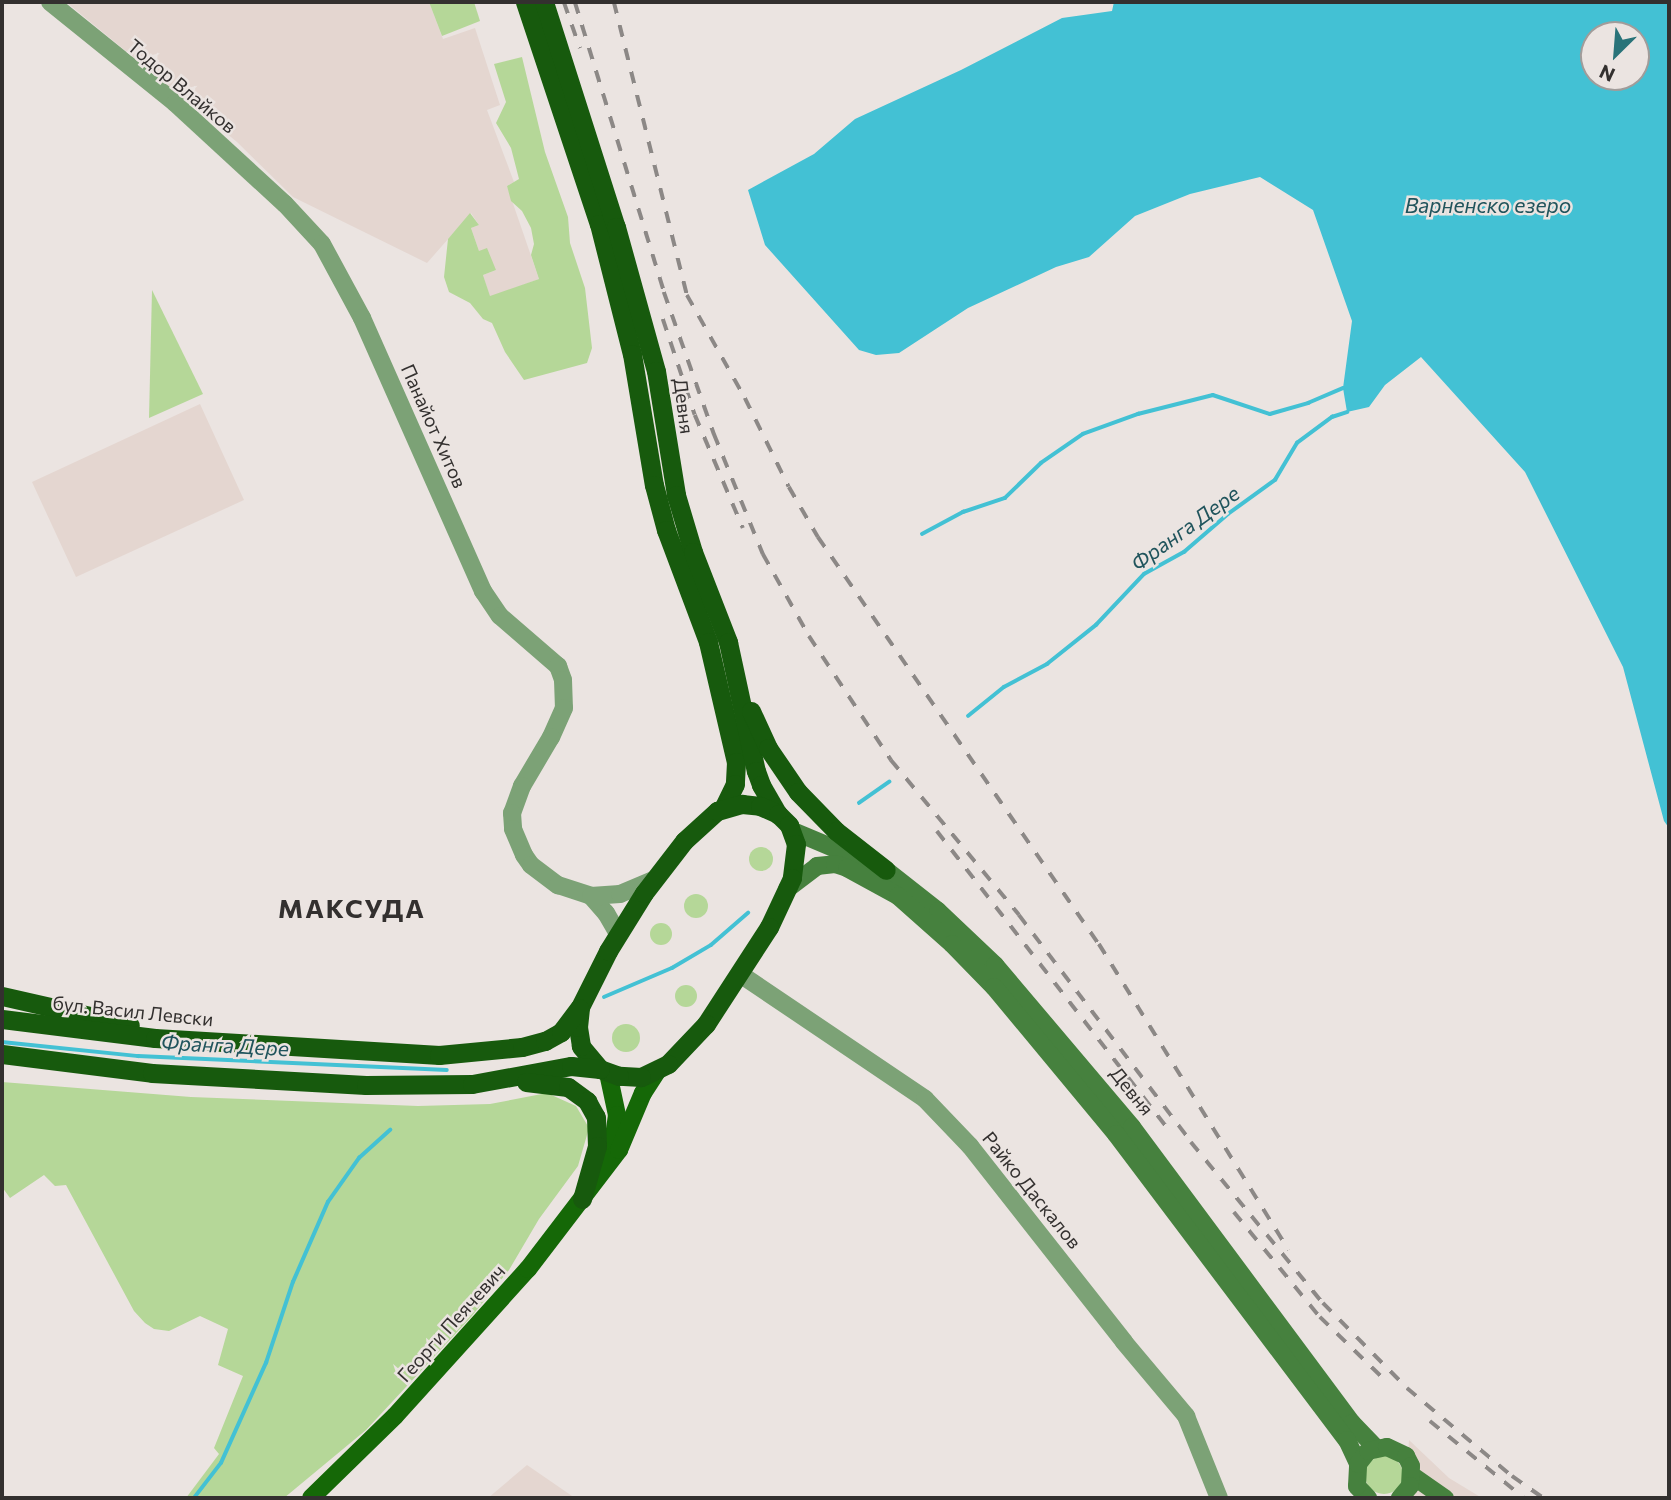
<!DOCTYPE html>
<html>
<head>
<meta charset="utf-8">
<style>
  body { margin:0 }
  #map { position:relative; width:1671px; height:1500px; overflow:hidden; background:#ebe4e1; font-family:Commissioner,sans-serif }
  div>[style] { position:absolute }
  .built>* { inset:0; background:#e4d6d0 }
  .green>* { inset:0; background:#b5d798 }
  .round { border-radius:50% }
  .water>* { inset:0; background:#43c1d4 }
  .stream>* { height:3.5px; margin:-1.75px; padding:0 1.75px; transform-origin:1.75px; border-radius:1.75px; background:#43c1d4 }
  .tertiary>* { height:18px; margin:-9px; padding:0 9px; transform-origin:9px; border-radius:9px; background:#7ca276 }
  .secondary>* { height:18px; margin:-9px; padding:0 9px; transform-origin:9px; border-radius:9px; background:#46813e }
  .primary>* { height:18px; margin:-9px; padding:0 9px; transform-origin:9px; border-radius:9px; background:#156807 }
  .trunk>* { height:19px; margin:-9.5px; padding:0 9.5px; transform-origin:9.5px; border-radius:9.5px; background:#175a0d }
  .rail>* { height:3.5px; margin-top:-1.75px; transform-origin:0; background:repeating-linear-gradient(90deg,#8c8886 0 12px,transparent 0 24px) }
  span { translate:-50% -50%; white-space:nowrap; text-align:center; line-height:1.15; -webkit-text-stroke:5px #ebe4e1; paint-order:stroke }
  .street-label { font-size:19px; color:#33302f }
  .water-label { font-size:21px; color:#20545c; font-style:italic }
  .district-label { font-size:26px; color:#33302f; font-weight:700; letter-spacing:2px }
  .frame { position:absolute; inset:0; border:4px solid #33302f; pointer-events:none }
  .north { position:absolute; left:1580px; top:21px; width:70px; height:70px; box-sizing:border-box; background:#ebe4e1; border:2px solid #a19c9a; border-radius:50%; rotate:205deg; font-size:19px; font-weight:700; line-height:28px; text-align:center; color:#33302f }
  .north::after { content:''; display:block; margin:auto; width:24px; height:32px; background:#297379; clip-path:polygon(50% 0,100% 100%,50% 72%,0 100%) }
</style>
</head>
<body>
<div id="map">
  <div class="built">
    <div style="clip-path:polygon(66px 2px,429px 2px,443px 39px,475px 28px,500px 105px,487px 110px,514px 182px,507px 186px,539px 279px,490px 297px,483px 275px,496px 270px,479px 251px,471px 228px,479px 225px,471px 213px,427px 263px,293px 197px,237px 142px)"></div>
    <div style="clip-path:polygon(200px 404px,244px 500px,76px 577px,32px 482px)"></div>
    <div style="clip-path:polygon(1409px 1440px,1449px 1478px,1482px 1498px,1405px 1498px)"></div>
    <div style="clip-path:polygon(527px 1465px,575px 1498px,488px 1498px)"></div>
  </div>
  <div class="green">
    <div style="clip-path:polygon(429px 2px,474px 2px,480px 21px,442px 36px)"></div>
    <div style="clip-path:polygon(522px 57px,545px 152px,568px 217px,570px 243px,585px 288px,592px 348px,587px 363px,524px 380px,505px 352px,492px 323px,483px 319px,470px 303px,449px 292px,444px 277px,448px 239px,470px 213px,479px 225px,471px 228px,479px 251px,487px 248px,496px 270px,483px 275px,490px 296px,539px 279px,531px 255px,534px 244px,531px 228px,522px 211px,511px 201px,507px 186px,519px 179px,511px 148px,496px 123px,506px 102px,494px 64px)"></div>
    <div style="clip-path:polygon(152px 290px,203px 394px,149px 418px)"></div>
    <div class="round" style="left:749px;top:847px;width:24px;height:24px"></div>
    <div class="round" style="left:684px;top:894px;width:24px;height:24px"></div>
    <div class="round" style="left:650px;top:923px;width:22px;height:22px"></div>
    <div class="round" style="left:675px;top:985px;width:22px;height:22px"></div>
    <div class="round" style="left:612px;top:1024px;width:28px;height:28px"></div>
    <div style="clip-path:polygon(2px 1082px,191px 1097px,418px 1106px,490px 1104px,547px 1093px,576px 1106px,589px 1128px,578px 1166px,539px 1219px,509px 1270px,471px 1317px,366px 1430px,284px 1498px,186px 1498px,219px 1454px,214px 1448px,243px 1376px,218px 1365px,228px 1329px,200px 1316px,169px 1331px,154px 1329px,145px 1323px,134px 1311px,66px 1185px,55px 1186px,44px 1175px,10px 1198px,2px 1187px)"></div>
    <div class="round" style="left:1365px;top:1456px;width:38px;height:38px"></div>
  </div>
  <div class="water">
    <div style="clip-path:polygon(evenodd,1114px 2px,1669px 2px,1669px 828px,1664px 821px,1623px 667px,1525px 472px,1421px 357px,1385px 385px,1369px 407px,1347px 412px,1343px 388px,1352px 321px,1313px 210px,1260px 177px,1190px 194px,1135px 216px,1089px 257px,1056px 267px,968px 308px,899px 353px,876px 355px,859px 350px,765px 245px,748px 190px,814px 154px,855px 119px,961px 70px,1062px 18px,1112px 11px,1114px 2px,1594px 35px,1636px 35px,1636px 77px,1594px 77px,1594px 35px)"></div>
  </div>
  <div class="stream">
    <div style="left:922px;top:534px;width:47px;rotate:-28.2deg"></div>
    <div style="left:963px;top:512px;width:44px;rotate:-18.4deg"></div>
    <div style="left:1005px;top:498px;width:50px;rotate:-44.2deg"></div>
    <div style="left:1041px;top:463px;width:51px;rotate:-34.6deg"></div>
    <div style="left:1083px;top:434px;width:59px;rotate:-20deg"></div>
    <div style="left:1138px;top:414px;width:77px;rotate:-14.2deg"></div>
    <div style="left:1213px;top:395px;width:60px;rotate:18.4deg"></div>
    <div style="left:1270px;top:414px;width:40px;rotate:-16deg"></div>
    <div style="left:1308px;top:403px;width:38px;rotate:-23deg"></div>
    <div style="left:968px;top:716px;width:46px;rotate:-38.9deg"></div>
    <div style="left:1004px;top:687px;width:49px;rotate:-28.1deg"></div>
    <div style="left:1047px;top:664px;width:63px;rotate:-38.5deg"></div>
    <div style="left:1096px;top:625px;width:70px;rotate:-46.7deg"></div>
    <div style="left:1144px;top:574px;width:46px;rotate:-28.8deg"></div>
    <div style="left:1184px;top:552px;width:58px;rotate:-40.8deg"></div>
    <div style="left:1228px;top:514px;width:58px;rotate:-35.9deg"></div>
    <div style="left:1275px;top:480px;width:43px;rotate:-59.3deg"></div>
    <div style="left:1297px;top:443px;width:44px;rotate:-36.6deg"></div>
    <div style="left:1332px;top:417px;width:16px;rotate:-18deg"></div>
    <div style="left:859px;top:803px;width:37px;rotate:-35deg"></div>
    <div style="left:604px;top:997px;width:74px;rotate:-23.1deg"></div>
    <div style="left:672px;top:968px;width:45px;rotate:-30.5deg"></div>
    <div style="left:711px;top:945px;width:49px;rotate:-40.9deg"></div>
    <div style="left:2px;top:1042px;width:137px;rotate:5.9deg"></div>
    <div style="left:138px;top:1056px;width:309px;rotate:2.6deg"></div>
    <div style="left:194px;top:1498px;width:44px;rotate:-52.4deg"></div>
    <div style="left:221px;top:1463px;width:110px;rotate:-65.8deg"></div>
    <div style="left:266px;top:1363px;width:85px;rotate:-71.6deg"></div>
    <div style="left:293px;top:1282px;width:87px;rotate:-66.4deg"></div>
    <div style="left:328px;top:1202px;width:54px;rotate:-54.8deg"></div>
    <div style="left:359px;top:1158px;width:42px;rotate:-42.1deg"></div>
  </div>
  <div class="tertiary">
    <div style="left:50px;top:2px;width:161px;rotate:38.9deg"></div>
    <div style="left:175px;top:103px;width:149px;rotate:42.6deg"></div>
    <div style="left:285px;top:204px;width:54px;rotate:47.2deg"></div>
    <div style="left:322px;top:244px;width:84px;rotate:61.6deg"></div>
    <div style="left:362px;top:318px;width:299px;rotate:66.1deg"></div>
    <div style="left:483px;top:591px;width:30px;rotate:56deg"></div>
    <div style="left:500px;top:616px;width:77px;rotate:40.8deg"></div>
    <div style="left:558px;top:666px;width:15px;rotate:70deg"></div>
    <div style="left:563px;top:680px;width:28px;rotate:88deg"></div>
    <div style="left:564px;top:708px;width:32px;rotate:114deg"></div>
    <div style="left:551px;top:737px;width:57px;rotate:120.6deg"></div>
    <div style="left:522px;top:786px;width:29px;rotate:110deg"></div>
    <div style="left:512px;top:813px;width:16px;rotate:86deg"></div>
    <div style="left:513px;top:829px;width:28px;rotate:67deg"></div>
    <div style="left:524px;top:855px;width:12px;rotate:55deg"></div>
    <div style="left:531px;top:865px;width:34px;rotate:37deg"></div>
    <div style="left:558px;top:885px;width:35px;rotate:18deg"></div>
    <div style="left:591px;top:896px;width:29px;rotate:-4deg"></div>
    <div style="left:620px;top:894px;width:36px;rotate:-23deg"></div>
    <div style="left:591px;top:896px;width:23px;rotate:49deg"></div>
    <div style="left:606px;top:913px;width:24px;rotate:60deg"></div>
    <div style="left:740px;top:974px;width:223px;rotate:34deg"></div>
    <div style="left:925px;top:1099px;width:65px;rotate:46.2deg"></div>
    <div style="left:970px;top:1146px;width:249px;rotate:51.8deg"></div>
    <div style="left:1124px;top:1342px;width:97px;rotate:50deg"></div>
    <div style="left:1186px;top:1416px;width:88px;rotate:68.1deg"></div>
  </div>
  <div class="secondary">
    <div style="left:793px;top:831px;width:101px;rotate:22.8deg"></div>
    <div style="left:886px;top:870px;width:66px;rotate:38.3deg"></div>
    <div style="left:938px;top:911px;width:79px;rotate:43.5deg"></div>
    <div style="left:995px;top:965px;width:212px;rotate:49.8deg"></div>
    <div style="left:1132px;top:1127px;width:369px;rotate:53.4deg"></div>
    <div style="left:1352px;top:1423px;width:35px;rotate:46deg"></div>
    <div style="left:787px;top:889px;width:38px;rotate:-37deg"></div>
    <div style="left:817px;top:866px;width:18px;rotate:-6deg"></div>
    <div style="left:835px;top:864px;width:13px;rotate:18deg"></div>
    <div style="left:847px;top:868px;width:58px;rotate:28.8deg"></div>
    <div style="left:898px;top:896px;width:72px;rotate:41.6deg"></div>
    <div style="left:952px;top:944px;width:60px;rotate:45.7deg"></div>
    <div style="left:994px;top:987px;width:191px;rotate:50.3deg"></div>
    <div style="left:1116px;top:1134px;width:383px;rotate:53deg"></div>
    <div style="left:1347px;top:1440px;width:26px;rotate:65deg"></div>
    <div style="left:1413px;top:1476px;width:39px;rotate:35deg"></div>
    <div style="left:1368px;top:1498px;width:16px;rotate:-133deg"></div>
    <div style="left:1357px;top:1486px;width:22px;rotate:-87deg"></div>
    <div style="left:1358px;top:1464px;width:16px;rotate:-52deg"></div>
    <div style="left:1368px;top:1451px;width:19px;rotate:-12deg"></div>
    <div style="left:1387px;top:1447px;width:21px;rotate:25deg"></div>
    <div style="left:1406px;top:1456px;width:11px;rotate:63deg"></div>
    <div style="left:1411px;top:1466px;width:20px;rotate:93deg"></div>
    <div style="left:1410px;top:1486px;width:16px;rotate:130deg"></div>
  </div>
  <div class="primary">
    <div style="left:608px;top:1073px;width:43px;rotate:77.9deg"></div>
    <div style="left:617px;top:1115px;width:36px;rotate:98deg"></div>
    <div style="left:311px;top:1498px;width:117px;rotate:-44.3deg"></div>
    <div style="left:395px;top:1416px;width:198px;rotate:-47.9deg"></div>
    <div style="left:528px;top:1269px;width:150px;rotate:-52.6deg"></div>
    <div style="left:619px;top:1150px;width:62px;rotate:-67.2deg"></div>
    <div style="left:643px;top:1093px;width:27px;rotate:-57deg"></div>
  </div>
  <div class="trunk">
    <div style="left:525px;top:2px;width:234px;rotate:71.6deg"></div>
    <div style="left:599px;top:224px;width:134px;rotate:75.8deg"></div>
    <div style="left:632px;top:354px;width:133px;rotate:80.5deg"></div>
    <div style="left:654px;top:485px;width:47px;rotate:75.1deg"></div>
    <div style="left:666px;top:530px;width:120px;rotate:69.4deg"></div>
    <div style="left:708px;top:642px;width:123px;rotate:76.9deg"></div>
    <div style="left:736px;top:762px;width:22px;rotate:93deg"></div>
    <div style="left:735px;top:784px;width:25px;rotate:116deg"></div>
    <div style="left:544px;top:2px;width:236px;rotate:72.3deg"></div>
    <div style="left:616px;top:227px;width:149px;rotate:74.5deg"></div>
    <div style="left:656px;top:371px;width:126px;rotate:80.8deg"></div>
    <div style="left:676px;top:495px;width:59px;rotate:73.4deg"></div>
    <div style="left:693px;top:552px;width:97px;rotate:68.7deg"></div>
    <div style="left:728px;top:642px;width:132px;rotate:77.8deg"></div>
    <div style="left:756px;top:771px;width:15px;rotate:70deg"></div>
    <div style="left:761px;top:785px;width:34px;rotate:60deg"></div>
    <div style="left:751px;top:711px;width:41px;rotate:65.3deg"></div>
    <div style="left:768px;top:748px;width:53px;rotate:55.7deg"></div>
    <div style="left:798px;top:792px;width:54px;rotate:45.7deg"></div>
    <div style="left:836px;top:831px;width:63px;rotate:38deg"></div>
    <div style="left:742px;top:804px;width:18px;rotate:6deg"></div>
    <div style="left:760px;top:806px;width:20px;rotate:24deg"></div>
    <div style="left:778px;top:814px;width:16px;rotate:45deg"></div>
    <div style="left:789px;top:825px;width:20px;rotate:70deg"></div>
    <div style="left:796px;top:844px;width:34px;rotate:97deg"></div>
    <div style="left:792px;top:878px;width:54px;rotate:115.1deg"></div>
    <div style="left:769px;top:927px;width:116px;rotate:123deg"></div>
    <div style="left:706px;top:1024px;width:55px;rotate:133.5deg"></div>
    <div style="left:668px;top:1064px;width:30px;rotate:154deg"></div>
    <div style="left:641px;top:1077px;width:22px;rotate:-177deg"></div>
    <div style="left:619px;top:1076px;width:20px;rotate:-160deg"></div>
    <div style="left:600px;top:1069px;width:30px;rotate:-130deg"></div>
    <div style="left:581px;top:1046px;width:19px;rotate:-99deg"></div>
    <div style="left:578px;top:1027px;width:20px;rotate:-84deg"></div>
    <div style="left:580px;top:1007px;width:63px;rotate:-63.4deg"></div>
    <div style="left:608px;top:951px;width:68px;rotate:-58.2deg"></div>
    <div style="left:644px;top:893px;width:66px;rotate:-52.4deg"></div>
    <div style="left:684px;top:841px;width:45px;rotate:-42.3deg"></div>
    <div style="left:717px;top:811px;width:26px;rotate:-16deg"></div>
    <div style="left:2px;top:996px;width:131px;rotate:12.8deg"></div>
    <div style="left:2px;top:1019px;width:154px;rotate:7.1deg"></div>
    <div style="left:155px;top:1038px;width:285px;rotate:3.4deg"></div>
    <div style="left:439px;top:1055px;width:83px;rotate:-5.5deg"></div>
    <div style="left:522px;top:1047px;width:24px;rotate:-15deg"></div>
    <div style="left:545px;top:1041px;width:18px;rotate:-29deg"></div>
    <div style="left:561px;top:1032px;width:30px;rotate:-53deg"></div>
    <div style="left:2px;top:1054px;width:151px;rotate:7.2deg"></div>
    <div style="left:152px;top:1073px;width:214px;rotate:3.2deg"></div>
    <div style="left:366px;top:1085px;width:106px;rotate:-0.5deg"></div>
    <div style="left:472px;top:1084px;width:101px;rotate:-10.3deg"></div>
    <div style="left:571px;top:1066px;width:29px;rotate:6deg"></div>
    <div style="left:526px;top:1082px;width:42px;rotate:6.8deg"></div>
    <div style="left:568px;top:1087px;width:24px;rotate:36deg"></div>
    <div style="left:587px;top:1101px;width:18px;rotate:61deg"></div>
    <div style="left:596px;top:1117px;width:29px;rotate:88deg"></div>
    <div style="left:597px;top:1146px;width:55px;rotate:105.8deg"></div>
  </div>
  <div class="rail">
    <div style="left:564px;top:2px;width:49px;rotate:70.8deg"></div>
    <div style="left:575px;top:2px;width:303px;rotate:72.9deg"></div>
    <div style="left:664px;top:292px;width:151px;rotate:70.6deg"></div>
    <div style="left:714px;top:434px;width:130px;rotate:67.8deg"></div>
    <div style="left:763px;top:554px;width:94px;rotate:60.7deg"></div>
    <div style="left:809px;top:636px;width:149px;rotate:56.5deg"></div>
    <div style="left:891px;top:760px;width:201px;rotate:50.4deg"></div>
    <div style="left:1019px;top:915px;width:285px;rotate:52.8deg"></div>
    <div style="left:1191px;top:1142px;width:208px;rotate:50.7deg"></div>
    <div style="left:1323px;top:1303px;width:120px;rotate:45.3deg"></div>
    <div style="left:1407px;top:1388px;width:137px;rotate:40deg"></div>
    <div style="left:1512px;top:1476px;width:38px;rotate:35deg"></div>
    <div style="left:614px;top:2px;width:302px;rotate:76deg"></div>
    <div style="left:687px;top:295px;width:118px;rotate:60.6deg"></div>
    <div style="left:745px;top:398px;width:99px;rotate:63.7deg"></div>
    <div style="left:789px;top:487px;width:58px;rotate:59.9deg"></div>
    <div style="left:818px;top:537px;width:495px;rotate:55.4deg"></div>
    <div style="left:1099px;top:944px;width:360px;rotate:58.2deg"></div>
    <div style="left:663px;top:319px;width:101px;rotate:71.6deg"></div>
    <div style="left:695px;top:415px;width:123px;rotate:67deg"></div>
    <div style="left:937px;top:831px;width:382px;rotate:52.2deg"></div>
    <div style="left:1234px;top:1212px;width:136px;rotate:50.7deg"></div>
    <div style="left:1320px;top:1317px;width:92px;rotate:44.1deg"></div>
    <div style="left:1430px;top:1421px;width:122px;rotate:39.3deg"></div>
  </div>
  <div class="street-label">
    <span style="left:182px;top:86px;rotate:40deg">Тодор Влайков</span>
    <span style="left:684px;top:406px;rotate:83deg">Девня</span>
    <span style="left:434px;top:426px;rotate:66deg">Панайот Хитов</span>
    <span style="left:133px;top:1011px;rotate:6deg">бул. Васил Левски</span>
    <span style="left:1132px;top:1091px;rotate:51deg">Девня</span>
    <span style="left:1032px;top:1190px;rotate:51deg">Райко Даскалов</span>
    <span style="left:451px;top:1323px;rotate:-48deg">Георги Пеячевич</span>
  </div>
  <div class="water-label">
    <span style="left:1488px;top:205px">Варненско езеро</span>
    <span style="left:1185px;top:528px;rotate:-36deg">Франга Дере</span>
    <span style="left:225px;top:1045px;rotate:3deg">Франга Дере</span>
  </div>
  <div class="district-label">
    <span style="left:352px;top:908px">МАКСУДА</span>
  </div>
  <div class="frame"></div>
  <div class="north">N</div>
</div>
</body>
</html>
